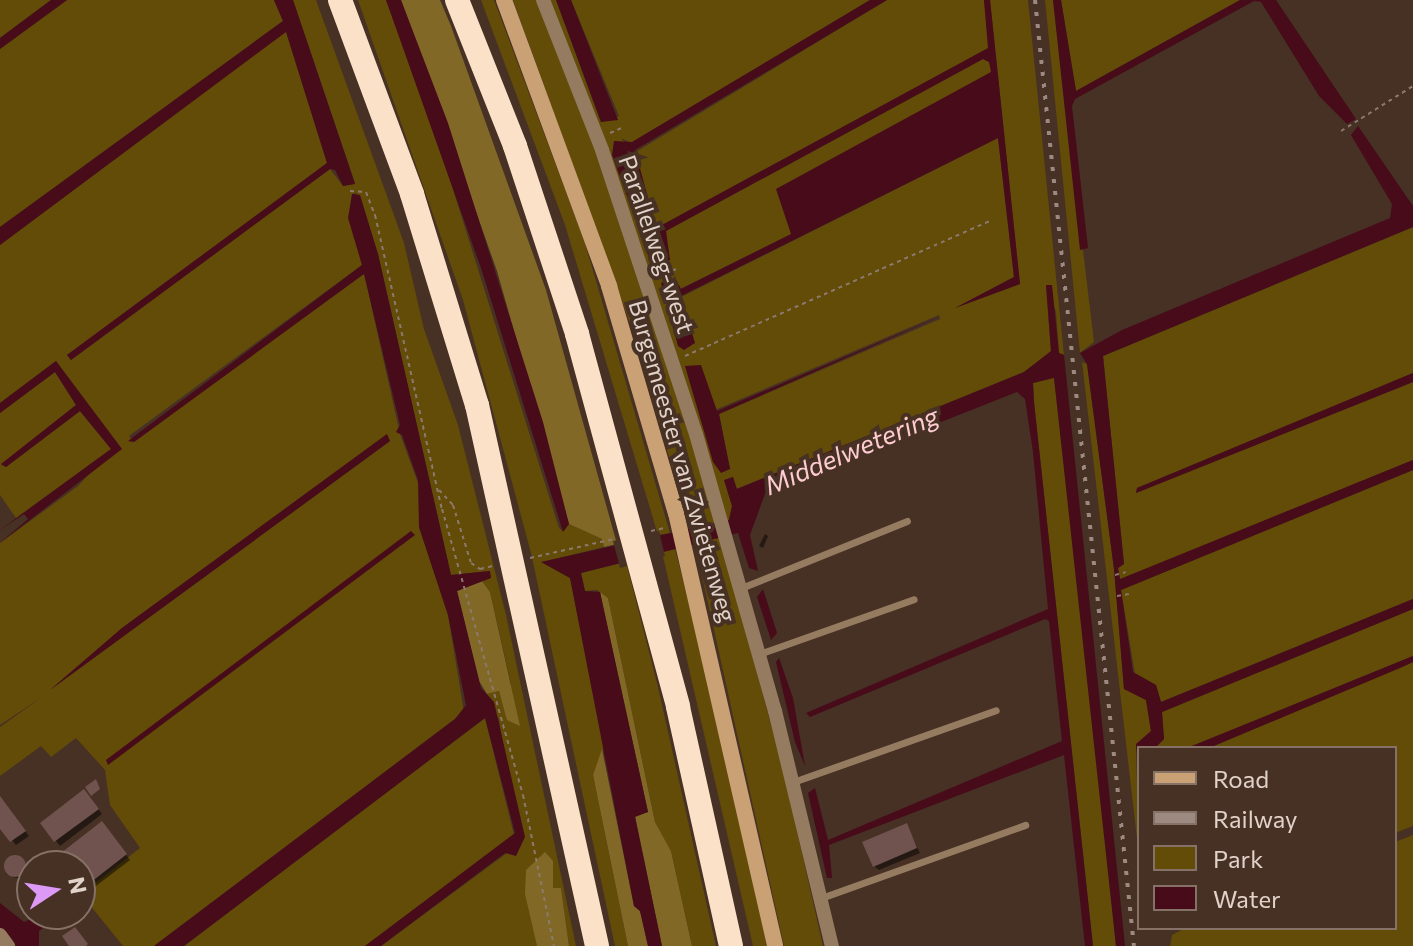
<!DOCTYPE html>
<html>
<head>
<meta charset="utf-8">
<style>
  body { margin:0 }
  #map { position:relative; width:1413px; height:946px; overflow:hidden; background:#473024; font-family:Commissioner,sans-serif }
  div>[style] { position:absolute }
  .green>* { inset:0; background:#634b08 }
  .forest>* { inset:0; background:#826826 }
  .water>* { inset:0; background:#470b1a }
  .pier>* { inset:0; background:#473024 }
  .shadow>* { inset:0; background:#0007 }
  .round { border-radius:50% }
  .building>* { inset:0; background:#70534e }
  .path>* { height:2px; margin-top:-1px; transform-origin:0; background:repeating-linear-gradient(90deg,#8c796e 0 4px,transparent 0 8px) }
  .service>* { height:7px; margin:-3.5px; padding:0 3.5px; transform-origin:3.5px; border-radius:3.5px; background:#957b60 }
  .minor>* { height:14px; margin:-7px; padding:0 7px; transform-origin:7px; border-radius:7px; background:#957b60 }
  .secondary>* { height:16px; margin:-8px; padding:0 8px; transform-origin:8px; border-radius:8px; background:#caa175 }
  .motorway>* { height:24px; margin:-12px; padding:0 12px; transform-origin:12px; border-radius:12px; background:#fbe1c7 }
  .rail>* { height:4px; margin-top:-2px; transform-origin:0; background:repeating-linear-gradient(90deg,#9c897f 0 4px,transparent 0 12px) }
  span { translate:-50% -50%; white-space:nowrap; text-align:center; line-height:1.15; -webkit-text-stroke:8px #473024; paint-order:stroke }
  .street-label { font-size:24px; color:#e1d2ca }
  .water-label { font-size:26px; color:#feccd1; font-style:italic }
  .legend { position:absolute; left:1137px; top:746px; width:260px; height:184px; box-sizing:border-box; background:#473024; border:2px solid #857166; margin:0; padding:10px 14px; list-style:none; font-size:24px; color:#e1d2ca }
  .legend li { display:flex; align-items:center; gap:16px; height:40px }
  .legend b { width:40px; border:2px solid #857166 }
  .north { position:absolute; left:16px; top:850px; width:80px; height:80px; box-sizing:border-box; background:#473024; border:2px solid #857166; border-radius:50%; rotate:78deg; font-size:22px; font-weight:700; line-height:32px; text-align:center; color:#e1d2ca }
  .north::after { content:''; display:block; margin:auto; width:28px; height:36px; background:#dc99f5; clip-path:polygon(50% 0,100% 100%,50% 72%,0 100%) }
</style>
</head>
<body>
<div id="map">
  <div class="green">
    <div style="clip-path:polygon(0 0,51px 0,0 38px)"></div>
    <div style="clip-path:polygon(67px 0,274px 0,283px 21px,0 227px,0 49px)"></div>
    <div style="clip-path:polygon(evenodd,293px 0,316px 0,404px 243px,424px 329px,458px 425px,506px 615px,576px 946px,569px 946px,561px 889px,554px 889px,549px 877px,533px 921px,537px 946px,381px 946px,519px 844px,499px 720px,487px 694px,499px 691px,502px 701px,511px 684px,490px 592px,482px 581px,491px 577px,489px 571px,451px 575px,378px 254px,356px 193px,352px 194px,362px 265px,129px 436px,134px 442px,364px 273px,400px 434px,421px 491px,419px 527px,448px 615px,464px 712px,154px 946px,123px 946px,81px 894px,140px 848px,110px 805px,105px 770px,76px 738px,51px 757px,41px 746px,0 776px,0 727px,42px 697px,0 725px,0 543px,78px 486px,116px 445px,56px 361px,0 403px,0 245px,286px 31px,327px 163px,67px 355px,71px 360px,330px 169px,343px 186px,355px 183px,293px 0,386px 435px,390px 441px,50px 690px,122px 628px,386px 435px)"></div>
    <div style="clip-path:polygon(358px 0,386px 0,431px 119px,559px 528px,563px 531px,569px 524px,602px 539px,604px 547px,542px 562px,570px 578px,605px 745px,593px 775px,628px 946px,615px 946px,531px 553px,463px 300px)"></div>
    <div style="clip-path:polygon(481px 0,494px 0,584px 240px,670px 533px,658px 535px,565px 225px)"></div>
    <div style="clip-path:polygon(evenodd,513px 0,556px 0,601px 122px,619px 116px,571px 0,870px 0,631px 143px,621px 138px,634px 153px,887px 0,984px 0,989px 48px,662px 225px,652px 224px,658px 264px,669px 260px,666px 231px,983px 59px,989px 62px,992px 71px,792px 234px,680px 289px,675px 279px,695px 343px,681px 297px,998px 138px,1014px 277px,955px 308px,1020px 284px,990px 0,1028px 0,1064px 355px,1059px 353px,1056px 312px,1046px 285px,1051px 352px,1024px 372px,736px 489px,733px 477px,725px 480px,732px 506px,729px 520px,690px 530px,632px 329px,513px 0,939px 315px,940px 319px,719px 414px,730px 469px,721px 472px,715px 410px,939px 315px)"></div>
    <div style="clip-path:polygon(1045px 0,1053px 0,1094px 342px,1080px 353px)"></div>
    <div style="clip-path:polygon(1061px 0,1240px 0,1076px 91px)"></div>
    <div style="clip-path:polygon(1413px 227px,1413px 373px,1137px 488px,1136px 493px,1413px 382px,1413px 460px,1120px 580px,1118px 568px,1124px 564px,1103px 356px)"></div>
    <div style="clip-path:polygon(1082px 362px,1087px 364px,1114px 569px,1124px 689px,1146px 700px,1151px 732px,1136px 745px,1139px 856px)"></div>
    <div style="clip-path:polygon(55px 372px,76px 405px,1px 465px,6px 467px,80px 411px,111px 449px,16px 518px,0 495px,0 413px)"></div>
    <div style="clip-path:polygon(1054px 377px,1089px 679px,1116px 946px,1093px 946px,1034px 402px,1033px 383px)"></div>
    <div style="clip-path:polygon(1413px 470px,1413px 599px,1161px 702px,1156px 685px,1135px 674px,1121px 590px)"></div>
    <div style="clip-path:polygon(720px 537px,782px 765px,823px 946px,784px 946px,695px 544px)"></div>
    <div style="clip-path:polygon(675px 549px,707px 673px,767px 946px,753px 946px,662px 552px)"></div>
    <div style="clip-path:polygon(626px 562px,658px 687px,716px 946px,692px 946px,671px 851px,655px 822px,608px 598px,597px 590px,585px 591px,581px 573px)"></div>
    <div style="clip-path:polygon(1413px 609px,1413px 656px,1187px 748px,1155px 748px,1164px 739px,1162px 712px)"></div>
    <div style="clip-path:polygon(1413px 662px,1413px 826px,1395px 833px,1395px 748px,1209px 748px)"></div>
    <div style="clip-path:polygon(485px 718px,514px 835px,365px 946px,184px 946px)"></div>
    <div style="clip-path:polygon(1413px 835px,1413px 946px,1170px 946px,1172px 935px,1185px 928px,1395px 928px,1395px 842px)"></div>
  </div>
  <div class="forest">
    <div style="clip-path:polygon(401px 0,440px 0,451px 26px,546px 290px,617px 544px,604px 547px,602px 539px,569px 524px,497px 271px)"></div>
    <div style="clip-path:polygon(482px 581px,490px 592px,520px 726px,507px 720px,499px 691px,487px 694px,479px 681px,457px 591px)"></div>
    <div style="clip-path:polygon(600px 592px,608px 598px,655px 822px,671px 851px,692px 946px,662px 946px,635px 816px,648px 812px)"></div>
    <div style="clip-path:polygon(602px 749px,634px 906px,640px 911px,648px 946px,628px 946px,593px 775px)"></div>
    <div style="clip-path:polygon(545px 852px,553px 861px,553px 888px,561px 888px,569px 946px,537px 946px,525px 894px,526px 870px)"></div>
  </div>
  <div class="water">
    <div style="clip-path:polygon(51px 0,67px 0,0 49px,0 38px)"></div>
    <div style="clip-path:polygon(274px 0,293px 0,355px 184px,343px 186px,335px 170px,330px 169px,71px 360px,67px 355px,327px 163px,286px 32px,0 245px,0 227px,283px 21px)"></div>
    <div style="clip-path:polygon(386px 0,401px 0,448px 123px,543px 422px,569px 524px,563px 532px,482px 271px)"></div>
    <div style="clip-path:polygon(556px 0,571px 0,618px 120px,601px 122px)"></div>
    <div style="clip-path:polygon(870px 0,887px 0,635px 150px,650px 205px,645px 211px,632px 210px,612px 155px,614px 141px,632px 142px)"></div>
    <div style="clip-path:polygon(984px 0,990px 0,1020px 284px,955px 308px,1014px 277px,998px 138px,681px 296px,695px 343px,684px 350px,678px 346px,661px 283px,675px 278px,681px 289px,791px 234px,776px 189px,991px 72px,989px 62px,983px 59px,666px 231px,670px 260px,651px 264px,640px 232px,646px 225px,662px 225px,988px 48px)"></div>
    <div style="clip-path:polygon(1053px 0,1061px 0,1076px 91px,1240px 0,1276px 0,1356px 119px,1347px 124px,1319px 96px,1261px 2px,1254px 1px,1075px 99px,1072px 106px,1088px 248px,1080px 250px)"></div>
    <div style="clip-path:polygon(1358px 126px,1413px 206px,1413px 227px,1103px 356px,1124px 564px,1118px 568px,1120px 579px,1413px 460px,1413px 470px,1121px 590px,1133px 672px,1156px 685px,1161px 702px,1413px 599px,1413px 609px,1162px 712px,1164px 739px,1155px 748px,1139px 748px,1139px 773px,1136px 744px,1151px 731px,1146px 700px,1124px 689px,1114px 569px,1087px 364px,1080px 353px,1122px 330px,1390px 218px,1392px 204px,1351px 135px)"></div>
    <div style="clip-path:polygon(352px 194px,360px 195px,378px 254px,451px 575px,490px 571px,491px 578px,457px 591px,481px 688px,494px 702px,525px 837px,516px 856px,505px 853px,381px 946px,365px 946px,515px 833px,485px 718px,184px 946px,154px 946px,455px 719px,466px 705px,448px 615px,419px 527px,418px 480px,402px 435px,396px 432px,400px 425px,364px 274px,134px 442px,128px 441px,362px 265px,348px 218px)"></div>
    <div style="clip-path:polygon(1046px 285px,1052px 285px,1059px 353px,1064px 355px,1125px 946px,1116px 946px,1054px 378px,1033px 383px,1034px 402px,1093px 946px,1085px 946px,1064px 755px,829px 845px,832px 878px,827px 878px,808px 793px,815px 788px,828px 840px,1062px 741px,1049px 621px,1045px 619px,810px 717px,806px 713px,1048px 609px,1033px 452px,1025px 399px,1017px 392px,766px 491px,750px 535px,758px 571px,749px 568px,738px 533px,581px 573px,585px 591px,600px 592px,648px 812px,635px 817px,662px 946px,648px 946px,640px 911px,634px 906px,570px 578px,541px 562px,729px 520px,732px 506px,724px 480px,733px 477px,737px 489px,1024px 372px,1051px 351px)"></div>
    <div style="clip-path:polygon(941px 316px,719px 414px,730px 469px,721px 473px,713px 462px,685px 366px,701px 365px,717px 411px)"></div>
    <div style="clip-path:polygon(56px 361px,122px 449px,0 543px,28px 519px,24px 514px,0 530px,111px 449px,80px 411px,6px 467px,1px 464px,76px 405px,55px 372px,0 413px,0 403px)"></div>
    <div style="clip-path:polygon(1413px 373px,1413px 382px,1136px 493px,1137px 488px)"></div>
    <div style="clip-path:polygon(387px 434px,390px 441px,50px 690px,122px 628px)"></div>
    <div style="clip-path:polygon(411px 531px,415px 535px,108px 765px,106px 760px)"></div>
    <div style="clip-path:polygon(763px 589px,777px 633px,771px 640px,757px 597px)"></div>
    <div style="clip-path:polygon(1413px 656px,1413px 662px,1400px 668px,1209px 748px,1187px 748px)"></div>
    <div style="clip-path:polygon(779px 658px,793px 698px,805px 766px,795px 742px,776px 662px)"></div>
    <div style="clip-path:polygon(0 903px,24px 922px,43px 914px,62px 914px,39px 931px,39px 946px,14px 946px,0 928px)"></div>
  </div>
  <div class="pier">
    <div style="clip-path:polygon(659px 531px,665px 556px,620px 568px,613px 541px)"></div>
  </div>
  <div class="shadow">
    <div style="clip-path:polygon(765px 534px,768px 536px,763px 548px,759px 546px)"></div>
    <div style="clip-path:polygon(89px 796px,102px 814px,60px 846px,42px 823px)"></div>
    <div style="clip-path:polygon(0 798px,29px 836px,16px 845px,0 825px)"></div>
    <div style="clip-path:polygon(906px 825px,920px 853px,879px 870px,874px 866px)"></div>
    <div style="clip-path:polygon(107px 829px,130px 860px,92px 889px,80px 875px,80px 866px,73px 866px)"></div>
    <div class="round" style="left:7px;top:858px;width:20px;height:20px"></div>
  </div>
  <div class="building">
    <div style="clip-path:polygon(96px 779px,100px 789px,91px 796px,85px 787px)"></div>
    <div style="clip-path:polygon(84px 789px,99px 809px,54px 842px,40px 823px)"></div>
    <div style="clip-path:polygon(0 796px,26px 831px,10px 842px,0 829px)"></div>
    <div style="clip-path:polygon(102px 821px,127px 854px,86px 886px,80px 866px,71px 866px,61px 853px)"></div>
    <div style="clip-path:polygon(907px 823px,917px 848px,873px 867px,862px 842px)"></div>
    <div class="round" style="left:4px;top:855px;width:22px;height:22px"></div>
    <div style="clip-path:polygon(75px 927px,88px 944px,86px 946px,69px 946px,62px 936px)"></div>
  </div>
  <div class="path">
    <div style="left:1341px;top:131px;width:85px;rotate:-32deg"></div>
    <div style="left:610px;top:133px;width:15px;rotate:-23deg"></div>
    <div style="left:350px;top:191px;width:16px;rotate:4deg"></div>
    <div style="left:366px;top:192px;width:25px;rotate:69deg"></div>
    <div style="left:375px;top:215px;width:302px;rotate:77.2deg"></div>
    <div style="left:442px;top:509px;width:297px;rotate:74.2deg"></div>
    <div style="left:523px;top:795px;width:154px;rotate:78.4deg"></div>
    <div style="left:641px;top:220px;width:15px;rotate:-20deg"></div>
    <div style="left:658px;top:275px;width:19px;rotate:-18deg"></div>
    <div style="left:685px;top:356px;width:333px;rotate:-23.9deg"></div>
    <div style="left:439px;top:490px;width:21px;rotate:47deg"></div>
    <div style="left:453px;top:505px;width:61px;rotate:72.8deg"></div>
    <div style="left:471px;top:563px;width:11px;rotate:34deg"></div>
    <div style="left:480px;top:569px;width:13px;rotate:-13deg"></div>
    <div style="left:694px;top:520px;width:13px;rotate:-27deg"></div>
    <div style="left:651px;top:531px;width:14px;rotate:-12deg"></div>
    <div style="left:530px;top:558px;width:86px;rotate:-12.7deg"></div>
    <div style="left:1115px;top:575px;width:11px;rotate:-15deg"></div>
    <div style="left:1117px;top:596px;width:12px;rotate:-9deg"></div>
  </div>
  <div class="service">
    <div style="left:741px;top:588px;width:179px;rotate:-22deg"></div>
    <div style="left:759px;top:654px;width:164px;rotate:-19.5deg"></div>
    <div style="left:793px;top:782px;width:215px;rotate:-19.5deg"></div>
    <div style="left:821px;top:898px;width:217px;rotate:-19.7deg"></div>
  </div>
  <div class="minor">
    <div style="left:543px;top:0;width:161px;rotate:68.5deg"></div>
    <div style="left:602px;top:150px;width:299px;rotate:71.7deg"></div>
    <div style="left:696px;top:434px;width:288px;rotate:74.1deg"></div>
    <div style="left:775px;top:711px;width:242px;rotate:76.4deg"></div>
    <div style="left:0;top:935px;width:14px;rotate:54deg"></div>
  </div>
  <div class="secondary">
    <div style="left:504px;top:0;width:305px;rotate:69.8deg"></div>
    <div style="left:609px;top:286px;width:237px;rotate:73.6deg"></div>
    <div style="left:676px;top:513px;width:444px;rotate:77.1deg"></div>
  </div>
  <div class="motorway">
    <div style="left:340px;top:0;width:207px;rotate:69.6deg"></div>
    <div style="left:412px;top:194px;width:221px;rotate:72.9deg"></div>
    <div style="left:477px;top:405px;width:554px;rotate:77.49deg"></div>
    <div style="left:457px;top:0;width:157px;rotate:68.3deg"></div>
    <div style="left:515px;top:146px;width:198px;rotate:71.7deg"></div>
    <div style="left:577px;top:334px;width:386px;rotate:74.8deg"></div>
    <div style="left:678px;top:707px;width:245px;rotate:77.5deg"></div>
  </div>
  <div class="rail">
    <div style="left:1035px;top:0;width:951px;rotate:84.03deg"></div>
  </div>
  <div class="street-label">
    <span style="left:657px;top:244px;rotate:71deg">Parallelweg-west</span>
    <span style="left:683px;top:461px;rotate:74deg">Burgemeester van Zwietenweg</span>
  </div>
  <div class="water-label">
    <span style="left:851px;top:450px;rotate:-23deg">Middelwetering</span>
  </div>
  <ul class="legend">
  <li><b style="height:10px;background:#caa175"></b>Road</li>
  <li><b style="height:10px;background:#9c897f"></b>Railway</li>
  <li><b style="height:22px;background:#634b08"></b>Park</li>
  <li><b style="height:22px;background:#470b1a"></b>Water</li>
  </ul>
  <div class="north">N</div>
</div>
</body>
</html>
